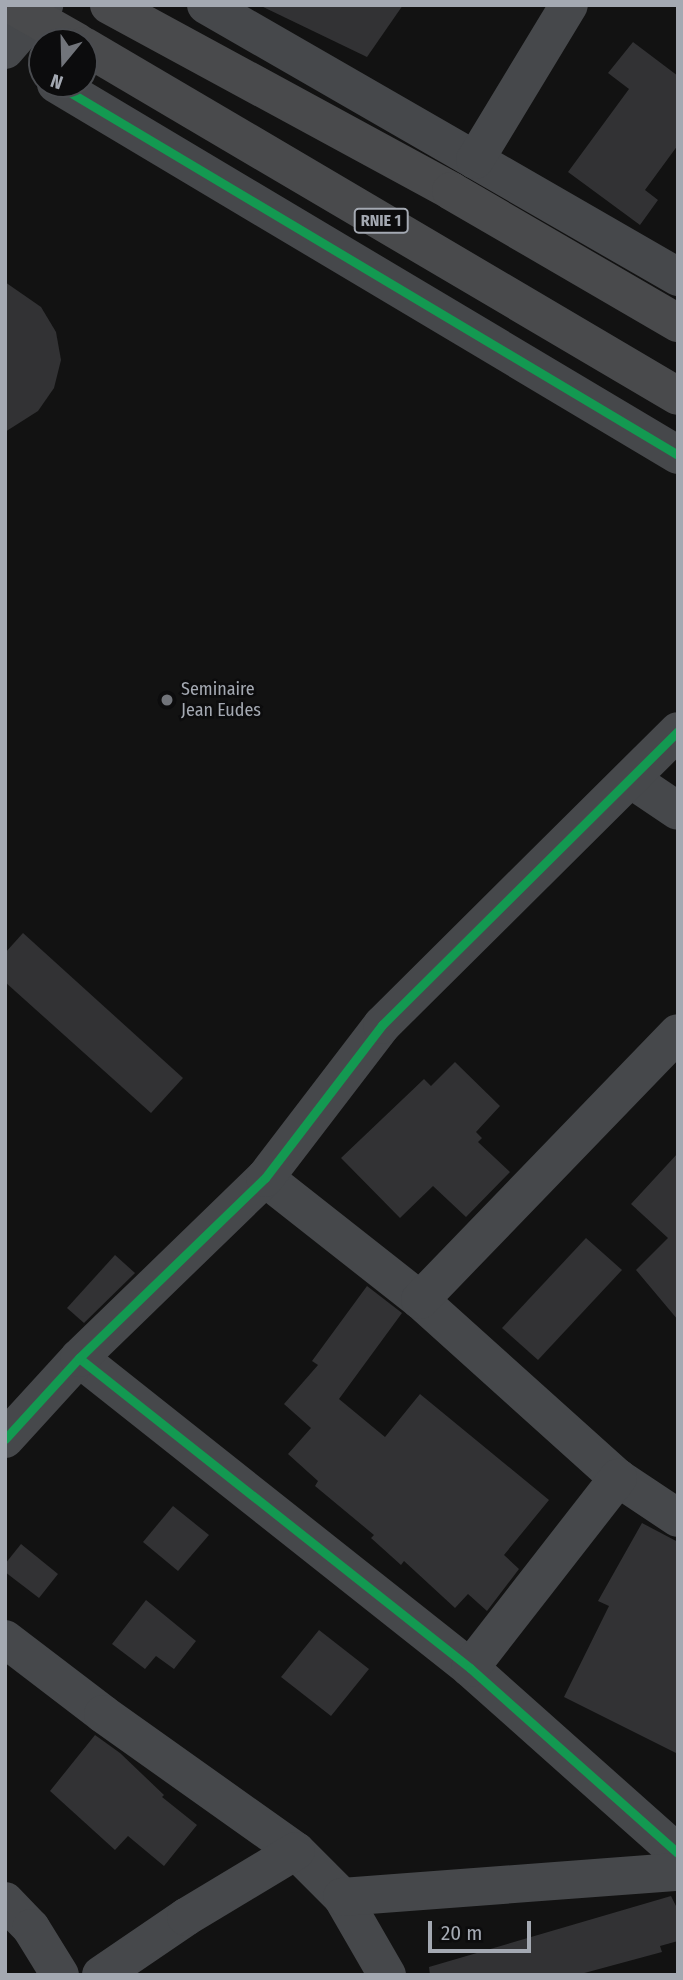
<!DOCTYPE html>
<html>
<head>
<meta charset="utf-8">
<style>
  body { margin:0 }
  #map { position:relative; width:683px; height:1980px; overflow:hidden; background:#121212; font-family:"Fira Sans Condensed",sans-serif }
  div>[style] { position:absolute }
  .building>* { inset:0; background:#323234 }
  .street>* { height:38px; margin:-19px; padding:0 19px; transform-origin:19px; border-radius:19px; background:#46484b }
  .highway>* { height:38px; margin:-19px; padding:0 19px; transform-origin:19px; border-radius:19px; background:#494a4c }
  .cycleway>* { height:9px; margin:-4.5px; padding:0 4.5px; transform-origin:4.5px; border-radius:4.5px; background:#139951 }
  .dots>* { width:19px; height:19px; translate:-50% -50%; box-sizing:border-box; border:4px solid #0c0c0d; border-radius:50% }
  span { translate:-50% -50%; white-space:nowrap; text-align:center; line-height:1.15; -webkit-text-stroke:5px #0c0c0d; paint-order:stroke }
  .shield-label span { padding:2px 5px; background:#0c0c0d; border:2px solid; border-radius:5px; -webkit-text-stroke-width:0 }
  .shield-label { font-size:16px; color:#a4a9b2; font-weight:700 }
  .poi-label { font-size:18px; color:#a4a9b2 }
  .left { translate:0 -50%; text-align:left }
  .frame { position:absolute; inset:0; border:7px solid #a4a9b2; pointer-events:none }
  .north { position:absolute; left:28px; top:28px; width:70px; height:70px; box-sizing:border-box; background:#0c0c0d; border:2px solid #494b4f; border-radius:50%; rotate:199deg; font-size:19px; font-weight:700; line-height:28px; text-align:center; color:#a4a9b2 }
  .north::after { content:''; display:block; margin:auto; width:24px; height:32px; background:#71747a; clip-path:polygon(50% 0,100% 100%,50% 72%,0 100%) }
  .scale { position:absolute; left:428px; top:1921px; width:103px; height:32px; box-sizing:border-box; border:4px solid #a4a9b2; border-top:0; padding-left:9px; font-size:21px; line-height:24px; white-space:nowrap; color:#a4a9b2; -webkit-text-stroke:5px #0c0c0d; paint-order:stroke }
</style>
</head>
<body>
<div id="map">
  <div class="building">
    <div style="clip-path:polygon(259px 5px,403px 5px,367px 57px)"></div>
    <div style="clip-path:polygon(633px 42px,678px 76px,678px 145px,645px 190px,658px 200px,640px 225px,568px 172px,629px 89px,608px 73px)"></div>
    <div style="clip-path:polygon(5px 282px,41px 307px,56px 332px,61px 360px,54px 388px,38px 411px,5px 432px)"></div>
    <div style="clip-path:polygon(23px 933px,183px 1078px,151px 1113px,5px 982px,5px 953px)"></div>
    <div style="clip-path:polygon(455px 1062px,500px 1106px,476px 1132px,482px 1138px,478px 1142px,510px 1172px,466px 1217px,433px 1186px,400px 1218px,341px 1158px,424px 1079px,431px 1086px)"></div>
    <div style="clip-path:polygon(678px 1153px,678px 1320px,636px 1270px,668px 1238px,631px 1204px)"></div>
    <div style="clip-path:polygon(586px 1238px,622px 1270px,538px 1360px,502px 1328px)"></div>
    <div style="clip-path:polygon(115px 1255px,135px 1273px,84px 1323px,67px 1308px)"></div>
    <div style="clip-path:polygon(367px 1286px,402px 1313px,339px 1399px,385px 1437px,420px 1394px,549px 1500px,504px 1555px,519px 1569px,487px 1611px,468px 1594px,455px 1608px,404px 1561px,401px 1565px,371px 1538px,374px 1535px,315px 1486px,318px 1481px,288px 1454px,311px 1428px,284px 1404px,318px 1365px,312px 1361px)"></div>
    <div style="clip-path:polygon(173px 1506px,209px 1535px,178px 1571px,143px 1542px)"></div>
    <div style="clip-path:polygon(642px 1523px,678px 1542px,678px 1754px,564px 1697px,609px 1606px,598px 1601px)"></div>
    <div style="clip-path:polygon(21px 1544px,58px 1574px,39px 1598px,5px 1572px,5px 1564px)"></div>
    <div style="clip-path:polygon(146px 1600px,196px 1641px,174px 1669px,156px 1656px,145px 1669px,112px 1644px)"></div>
    <div style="clip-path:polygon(319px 1630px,369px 1669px,331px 1716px,281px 1677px)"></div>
    <div style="clip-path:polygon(95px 1735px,120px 1753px,164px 1795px,162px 1797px,197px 1825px,164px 1866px,128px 1836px,115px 1850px,50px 1791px)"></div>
    <div style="clip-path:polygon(671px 1896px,678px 1910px,678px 1941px,660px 1946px,662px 1952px,577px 1975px,430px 1975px,429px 1967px)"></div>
  </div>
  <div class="street">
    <div style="left:206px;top:5px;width:545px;rotate:29.95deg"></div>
    <div style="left:5px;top:50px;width:60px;rotate:-49.1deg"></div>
    <div style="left:56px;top:84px;width:724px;rotate:30.81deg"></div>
    <div style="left:475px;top:160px;width:181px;rotate:-58.8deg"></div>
    <div style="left:632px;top:780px;width:55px;rotate:34deg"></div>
    <div style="left:265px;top:1178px;width:197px;rotate:38.2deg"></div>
    <div style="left:420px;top:1300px;width:266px;rotate:42deg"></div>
    <div style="left:618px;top:1478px;width:72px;rotate:33.7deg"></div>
    <div style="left:420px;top:1300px;width:371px;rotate:-46deg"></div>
    <div style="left:79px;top:1358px;width:499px;rotate:38.4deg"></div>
    <div style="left:470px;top:1668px;width:278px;rotate:41.7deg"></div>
    <div style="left:5px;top:1439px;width:110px;rotate:-47.6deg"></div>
    <div style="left:79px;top:1358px;width:259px;rotate:-44.1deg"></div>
    <div style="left:265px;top:1178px;width:193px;rotate:-52.6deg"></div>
    <div style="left:382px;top:1025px;width:417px;rotate:-44.8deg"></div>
    <div style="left:5px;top:1639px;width:123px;rotate:37.4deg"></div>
    <div style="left:103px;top:1714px;width:237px;rotate:35.4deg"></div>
    <div style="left:296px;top:1851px;width:65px;rotate:45deg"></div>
    <div style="left:342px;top:1897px;width:90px;rotate:60deg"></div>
    <div style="left:470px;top:1668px;width:241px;rotate:-52.1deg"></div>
    <div style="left:342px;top:1897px;width:337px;rotate:-4.3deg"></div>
    <div style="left:5px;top:1901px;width:37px;rotate:46deg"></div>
    <div style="left:31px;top:1928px;width:55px;rotate:58.3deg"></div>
    <div style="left:101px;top:1975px;width:103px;rotate:-34.3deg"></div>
    <div style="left:186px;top:1917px;width:128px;rotate:-31deg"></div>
  </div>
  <div class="highway">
    <div style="left:12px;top:5px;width:75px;rotate:29.6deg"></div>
    <div style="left:109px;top:5px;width:389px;rotate:28.5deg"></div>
    <div style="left:451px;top:191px;width:263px;rotate:30.2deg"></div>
    <div style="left:84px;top:46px;width:689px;rotate:30.51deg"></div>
  </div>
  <div class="cycleway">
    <div style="left:56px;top:84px;width:724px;rotate:30.81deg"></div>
    <div style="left:79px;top:1358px;width:499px;rotate:38.4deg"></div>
    <div style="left:470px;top:1668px;width:278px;rotate:41.7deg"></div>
    <div style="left:5px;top:1439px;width:110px;rotate:-47.6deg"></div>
    <div style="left:79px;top:1358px;width:259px;rotate:-44.1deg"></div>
    <div style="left:265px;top:1178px;width:193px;rotate:-52.6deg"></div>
    <div style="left:382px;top:1025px;width:417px;rotate:-44.8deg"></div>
  </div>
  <div class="dots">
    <div style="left:167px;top:700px;background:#71747a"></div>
  </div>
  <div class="shield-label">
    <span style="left:381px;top:221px">RNIE 1</span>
  </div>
  <div class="poi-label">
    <span class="left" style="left:181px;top:700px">Seminaire<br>Jean Eudes</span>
  </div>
  <div class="frame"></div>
  <div class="north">N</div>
  <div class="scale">20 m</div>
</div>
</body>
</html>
